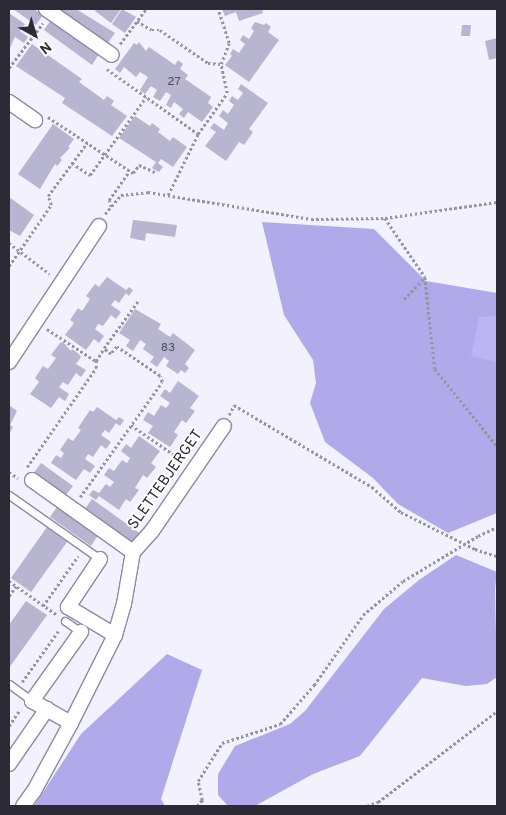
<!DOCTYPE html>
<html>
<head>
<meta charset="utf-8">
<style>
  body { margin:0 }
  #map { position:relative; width:506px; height:815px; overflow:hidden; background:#f2f1fd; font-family:Overpass,sans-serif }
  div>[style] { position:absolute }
  .forest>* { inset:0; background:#b1aaea }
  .water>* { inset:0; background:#bbb4f5 }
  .building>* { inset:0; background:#b7b5d0 }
  .path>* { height:2.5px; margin-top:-1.25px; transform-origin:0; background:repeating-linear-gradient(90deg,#9594a0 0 2.5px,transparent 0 5px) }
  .roads { filter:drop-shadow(1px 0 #8c8aa5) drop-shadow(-1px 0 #8c8aa5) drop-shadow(0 1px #8c8aa5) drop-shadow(0 -1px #8c8aa5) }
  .service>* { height:7px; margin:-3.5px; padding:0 3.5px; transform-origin:3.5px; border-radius:3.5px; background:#fff }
  .minor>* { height:14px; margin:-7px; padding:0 7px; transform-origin:7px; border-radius:7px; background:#fff }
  span { translate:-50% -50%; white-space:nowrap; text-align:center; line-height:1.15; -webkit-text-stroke:4px #fff; paint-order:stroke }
  .number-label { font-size:12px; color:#4e4d5c }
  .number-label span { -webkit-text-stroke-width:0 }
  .street-label { font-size:15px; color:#2b2a35 }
  .frame { position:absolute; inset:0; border:10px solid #2b2a35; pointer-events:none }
  .north { position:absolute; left:10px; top:10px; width:50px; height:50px; -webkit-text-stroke:4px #fff; paint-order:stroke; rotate:141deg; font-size:14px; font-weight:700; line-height:20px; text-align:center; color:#2b2a35 }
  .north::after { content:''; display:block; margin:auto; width:18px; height:22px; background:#2b2a35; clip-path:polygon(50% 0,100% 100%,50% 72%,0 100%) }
</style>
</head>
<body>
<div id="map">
  <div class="forest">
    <div style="clip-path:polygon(262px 222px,374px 229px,426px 281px,497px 293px,497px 513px,448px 533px,398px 504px,373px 478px,325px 442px,310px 403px,316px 383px,313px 360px,284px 315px)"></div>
    <div style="clip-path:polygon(456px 555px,497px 572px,495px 590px,497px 677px,487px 684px,466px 686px,422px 678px,360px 756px,313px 774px,255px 806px,228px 806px,218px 795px,218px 774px,235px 746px,290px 724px,305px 711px,384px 609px,419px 580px)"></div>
    <div style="clip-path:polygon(167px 654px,202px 670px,161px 799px,165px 806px,34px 806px,81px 734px)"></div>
  </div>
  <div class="water">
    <div style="clip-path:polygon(497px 316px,497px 362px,471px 356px,479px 317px)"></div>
  </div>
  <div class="building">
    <div style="clip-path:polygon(13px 9px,34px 9px,43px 15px,36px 25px)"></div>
    <div style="clip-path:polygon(59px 9px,76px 9px,115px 33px,107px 44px)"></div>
    <div style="clip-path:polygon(97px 9px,121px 9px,111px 23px,95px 11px)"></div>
    <div style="clip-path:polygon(122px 9px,136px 17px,125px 33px,112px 24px)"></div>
    <div style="clip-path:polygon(222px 9px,262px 9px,263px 13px,239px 21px,236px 12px,225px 16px)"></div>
    <div style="clip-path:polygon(9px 13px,25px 24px,20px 31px,28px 37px,24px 43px,15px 37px,9px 50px)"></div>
    <div style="clip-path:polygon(51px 20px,99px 54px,92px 65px,44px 30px)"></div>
    <div style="clip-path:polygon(255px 22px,264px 25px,266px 23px,271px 27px,268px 32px,279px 40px,249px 82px,225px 65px,232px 56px,230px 54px,233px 49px,239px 53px,245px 44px,240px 40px,243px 35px,249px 39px,254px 31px,251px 28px)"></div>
    <div style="clip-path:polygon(462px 25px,471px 25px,470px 36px,461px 36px)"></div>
    <div style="clip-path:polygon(497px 38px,497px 58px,489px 60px,485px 41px)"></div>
    <div style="clip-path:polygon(139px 42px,146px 51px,149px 47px,175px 65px,178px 60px,183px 64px,180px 69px,188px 75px,185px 79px,211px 97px,208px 103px,213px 107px,202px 122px,188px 112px,184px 118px,179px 114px,183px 109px,174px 102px,171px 108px,166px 105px,171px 95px,166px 92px,160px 101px,153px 97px,157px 90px,151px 86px,145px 94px,140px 90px,148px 77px,140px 72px,136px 77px,124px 67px,120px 73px,115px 69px,134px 43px,137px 45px)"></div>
    <div style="clip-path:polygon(32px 44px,82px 79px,79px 82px,104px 100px,107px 96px,114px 101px,111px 105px,127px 116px,112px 136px,62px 103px,65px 98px,16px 66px)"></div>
    <div style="clip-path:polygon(241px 84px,268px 103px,249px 129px,253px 132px,244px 145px,239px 142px,226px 161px,205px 146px,216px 132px,210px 128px,214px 123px,224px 130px,228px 123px,219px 116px,223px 110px,228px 114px,234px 105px,229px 101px,232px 96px,238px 100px,243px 93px,238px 89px)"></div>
    <div style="clip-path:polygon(135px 116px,150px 126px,152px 123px,160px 129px,158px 132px,170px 141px,173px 137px,187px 147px,173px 167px,161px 159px,158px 163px,163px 167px,159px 172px,152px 168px,156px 162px,119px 138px)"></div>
    <div style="clip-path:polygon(53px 124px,74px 139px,68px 147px,70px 148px,60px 158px,62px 160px,57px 166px,55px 164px,40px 189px,18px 174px)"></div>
    <div style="clip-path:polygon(9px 197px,34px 215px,20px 236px,9px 230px)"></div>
    <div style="clip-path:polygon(133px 220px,177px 225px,175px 237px,146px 233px,145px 241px,130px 238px)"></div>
    <div style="clip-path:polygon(107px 277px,126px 290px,129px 287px,133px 290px,129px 296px,126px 293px,119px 303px,115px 300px,111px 305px,121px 312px,116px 319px,111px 315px,103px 326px,98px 324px,95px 329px,104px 336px,99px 343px,94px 339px,86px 350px,65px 335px,74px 323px,70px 320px,78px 308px,82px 311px,90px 299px,86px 296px,95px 284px,99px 287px)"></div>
    <div style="clip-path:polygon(135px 309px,161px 324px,158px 329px,170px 337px,173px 333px,195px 350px,185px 364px,189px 368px,185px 373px,181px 370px,178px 374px,166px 366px,169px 361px,164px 357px,157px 367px,150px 362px,154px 357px,143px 349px,146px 344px,140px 340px,133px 351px,126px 346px,130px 340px,119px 333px)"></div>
    <div style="clip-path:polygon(63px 342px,71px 351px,72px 349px,79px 354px,81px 357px,76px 364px,86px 370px,81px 377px,76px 373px,68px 385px,63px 382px,59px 387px,69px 394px,65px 401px,59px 397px,51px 408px,30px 394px,39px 382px,35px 378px,43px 366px,48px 369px,56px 358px,51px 355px,60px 343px)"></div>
    <div style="clip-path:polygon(178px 381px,199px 396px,190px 408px,195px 411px,186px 423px,182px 420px,174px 432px,178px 435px,170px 447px,148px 433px,153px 426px,143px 420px,148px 412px,154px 416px,161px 405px,166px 408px,170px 403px,160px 396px,165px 389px,170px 393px)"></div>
    <div style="clip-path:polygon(9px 405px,17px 411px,10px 425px,13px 427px,9px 434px)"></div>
    <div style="clip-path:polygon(97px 407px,116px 420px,119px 417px,124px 420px,120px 426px,116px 423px,109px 433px,105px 430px,101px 435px,111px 442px,106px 449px,101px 445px,93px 457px,88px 454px,85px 459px,95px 466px,90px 473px,84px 469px,76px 480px,51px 463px,56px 455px,61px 458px,64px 453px,60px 450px,68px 438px,73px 441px,81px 430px,78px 428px,90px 410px,93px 412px)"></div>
    <div style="clip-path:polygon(139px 436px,160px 451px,151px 463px,156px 467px,147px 478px,143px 475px,135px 488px,139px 490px,130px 502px,126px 499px,119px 510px,99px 496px,96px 500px,89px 495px,93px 490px,99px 493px,106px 484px,110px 487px,114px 482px,104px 475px,109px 468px,114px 471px,122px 460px,127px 463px,130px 458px,121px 451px,126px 444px,131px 448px)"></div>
    <div style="clip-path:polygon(41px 463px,73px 486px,65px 496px,33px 474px)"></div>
    <div style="clip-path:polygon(92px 499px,142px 535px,135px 545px,84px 510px)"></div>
    <div style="clip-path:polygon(57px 507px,98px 535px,91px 546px,50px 517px)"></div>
    <div style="clip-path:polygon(47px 527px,67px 542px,31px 592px,11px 578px)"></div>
    <div style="clip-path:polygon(26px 601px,47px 615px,9px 668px,9px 625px)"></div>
  </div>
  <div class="path">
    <div style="left:137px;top:21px;width:17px;rotate:31deg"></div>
    <div style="left:152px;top:30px;width:8px"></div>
    <div style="left:160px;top:30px;width:58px;rotate:34.5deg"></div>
    <div style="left:208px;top:63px;width:12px;rotate:5deg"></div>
    <div style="left:120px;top:44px;width:44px;rotate:-53.4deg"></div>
    <div style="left:9px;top:68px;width:56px;rotate:-52.9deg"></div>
    <div style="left:107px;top:69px;width:112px;rotate:35.5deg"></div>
    <div style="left:198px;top:134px;width:50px;rotate:-54.7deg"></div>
    <div style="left:227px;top:93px;width:30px;rotate:-102deg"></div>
    <div style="left:221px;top:64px;width:22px;rotate:-69deg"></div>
    <div style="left:229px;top:43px;width:36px;rotate:-108deg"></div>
    <div style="left:48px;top:117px;width:102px;rotate:33.4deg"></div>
    <div style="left:133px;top:173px;width:10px;rotate:-53deg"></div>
    <div style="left:139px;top:165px;width:20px;rotate:24deg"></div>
    <div style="left:72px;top:163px;width:22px;rotate:34deg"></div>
    <div style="left:90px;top:175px;width:96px;rotate:-54.3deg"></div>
    <div style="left:168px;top:195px;width:68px;rotate:-63.8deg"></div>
    <div style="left:111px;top:207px;width:7px;rotate:-106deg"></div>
    <div style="left:109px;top:200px;width:35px;rotate:-55deg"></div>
    <div style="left:105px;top:214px;width:25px;rotate:-50deg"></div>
    <div style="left:121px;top:195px;width:27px;rotate:-6deg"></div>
    <div style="left:148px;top:192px;width:165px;rotate:9.4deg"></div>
    <div style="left:311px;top:219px;width:74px;rotate:-0.8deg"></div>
    <div style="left:385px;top:218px;width:113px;rotate:-8.1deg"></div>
    <div style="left:385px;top:218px;width:71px;rotate:55.9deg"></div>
    <div style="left:425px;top:277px;width:93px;rotate:83.8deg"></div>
    <div style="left:435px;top:369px;width:99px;rotate:51.2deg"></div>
    <div style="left:9px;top:243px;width:51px;rotate:37.1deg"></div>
    <div style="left:9px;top:266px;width:74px;rotate:-55.5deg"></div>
    <div style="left:51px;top:205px;width:9px;rotate:-108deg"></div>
    <div style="left:48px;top:196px;width:66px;rotate:-53.7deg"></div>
    <div style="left:404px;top:299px;width:30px;rotate:-46deg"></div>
    <div style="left:47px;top:329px;width:59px;rotate:33.1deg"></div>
    <div style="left:229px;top:415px;width:11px;rotate:-63deg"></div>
    <div style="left:234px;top:405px;width:161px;rotate:30.7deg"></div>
    <div style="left:372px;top:487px;width:38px;rotate:41deg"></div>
    <div style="left:401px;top:512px;width:83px;rotate:26.6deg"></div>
    <div style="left:475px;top:549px;width:23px;rotate:18deg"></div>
    <div style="left:131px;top:425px;width:63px;rotate:34.7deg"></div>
    <div style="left:27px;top:467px;width:121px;rotate:-55.1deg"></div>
    <div style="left:96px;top:368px;width:7px;rotate:-90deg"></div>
    <div style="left:96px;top:361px;width:15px;rotate:-58deg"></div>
    <div style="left:104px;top:348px;width:58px;rotate:-54.1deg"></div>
    <div style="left:9px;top:472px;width:11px;rotate:34deg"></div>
    <div style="left:80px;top:497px;width:141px;rotate:-54.5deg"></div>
    <div style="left:162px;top:382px;width:6px;rotate:-108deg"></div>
    <div style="left:160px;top:376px;width:52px;rotate:-146deg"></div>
    <div style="left:117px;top:347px;width:9px;rotate:131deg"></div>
    <div style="left:111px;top:354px;width:9px;rotate:-144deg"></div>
    <div style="left:9px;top:581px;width:59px;rotate:35.3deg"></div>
    <div style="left:9px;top:596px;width:12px;rotate:-55deg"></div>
    <div style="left:43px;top:606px;width:61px;rotate:-55deg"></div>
    <div style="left:22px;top:682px;width:64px;rotate:-54.6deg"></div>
    <div style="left:9px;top:726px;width:20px;rotate:-57deg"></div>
    <div style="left:202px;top:800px;width:19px;rotate:-102deg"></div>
    <div style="left:198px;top:781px;width:45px;rotate:-57.7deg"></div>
    <div style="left:222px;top:743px;width:61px;rotate:-18.1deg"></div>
    <div style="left:280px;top:724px;width:52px;rotate:-48.9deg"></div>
    <div style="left:314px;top:685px;width:85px;rotate:-55deg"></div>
    <div style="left:363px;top:615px;width:52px;rotate:-40.4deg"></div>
    <div style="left:403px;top:581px;width:87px;rotate:-31deg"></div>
    <div style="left:478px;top:536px;width:21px;rotate:-25deg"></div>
    <div style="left:197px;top:806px;width:8px;rotate:-50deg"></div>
    <div style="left:202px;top:800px;width:6px;rotate:72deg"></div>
    <div style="left:367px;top:806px;width:12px;rotate:-20deg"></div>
    <div style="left:378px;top:802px;width:150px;rotate:-37.4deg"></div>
  </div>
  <div class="roads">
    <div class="service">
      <div style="left:9px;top:495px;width:111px;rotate:35.1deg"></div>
      <div style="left:65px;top:621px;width:19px;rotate:35deg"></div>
      <div style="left:9px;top:684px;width:29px;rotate:36deg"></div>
    </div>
    <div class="minor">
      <div style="left:46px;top:9px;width:80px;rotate:34.9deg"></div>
      <div style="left:9px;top:102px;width:32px;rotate:35deg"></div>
      <div style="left:9px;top:362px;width:163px;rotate:-56.5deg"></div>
      <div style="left:32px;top:480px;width:124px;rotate:35.5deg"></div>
      <div style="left:100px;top:559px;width:58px;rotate:123.7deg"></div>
      <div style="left:68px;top:607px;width:55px;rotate:30.8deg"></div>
      <div style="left:71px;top:723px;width:45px;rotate:-150.6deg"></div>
      <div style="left:32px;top:701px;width:85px;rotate:-54.6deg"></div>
      <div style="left:9px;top:764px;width:67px;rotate:-55.4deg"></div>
      <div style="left:23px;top:806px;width:19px;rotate:-54deg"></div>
      <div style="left:34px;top:791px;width:77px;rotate:-61.4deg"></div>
      <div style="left:71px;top:723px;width:98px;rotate:-63.4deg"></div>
      <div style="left:115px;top:635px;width:32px;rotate:-74deg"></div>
      <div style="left:124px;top:604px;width:53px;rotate:-80.2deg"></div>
      <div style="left:133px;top:552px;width:28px;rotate:-48deg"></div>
      <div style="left:152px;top:531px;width:127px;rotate:-55.6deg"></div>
    </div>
  </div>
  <div class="number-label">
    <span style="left:174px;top:83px">27</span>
    <span style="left:168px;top:349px">83</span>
  </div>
  <div class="street-label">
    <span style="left:166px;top:480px;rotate:-55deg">SLETTEBJERGET</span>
  </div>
  <div class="frame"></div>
  <div class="north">N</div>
</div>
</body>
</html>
